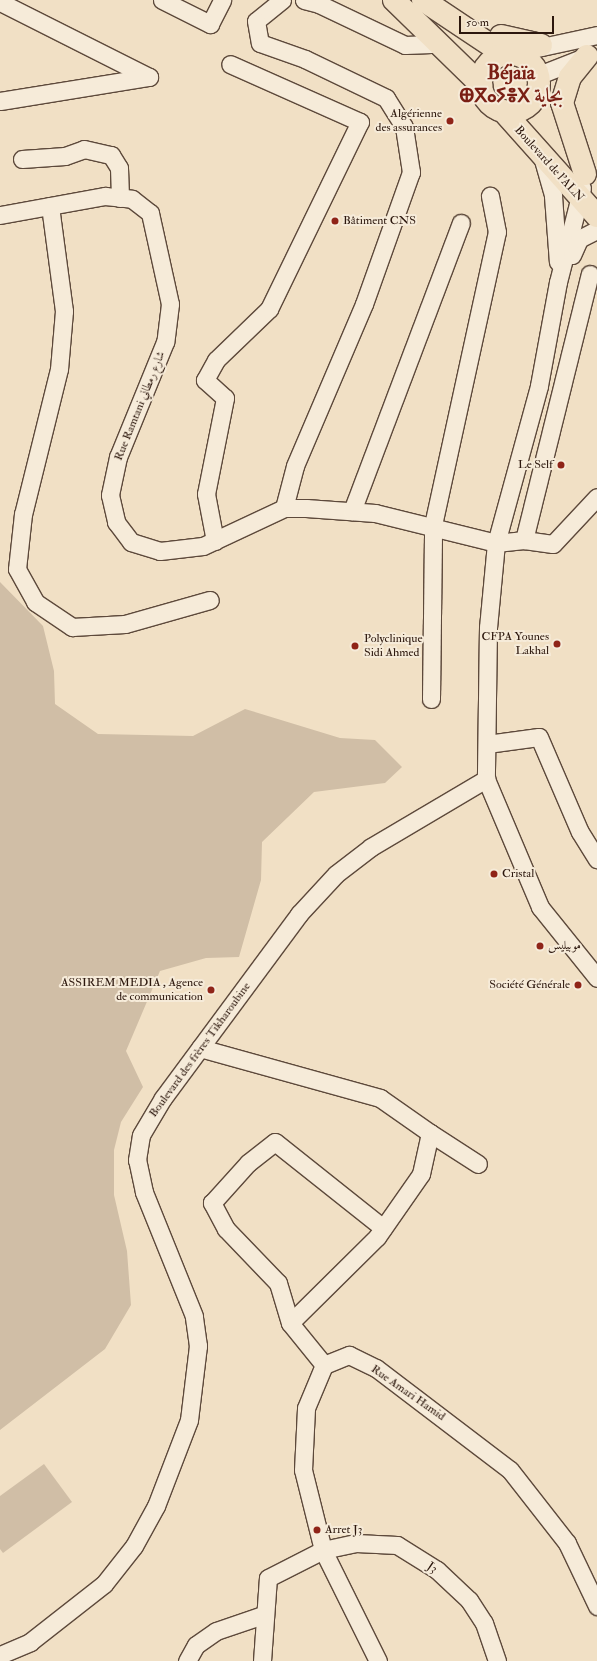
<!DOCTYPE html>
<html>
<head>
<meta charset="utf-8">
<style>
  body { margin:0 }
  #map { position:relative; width:597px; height:1661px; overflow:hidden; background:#f1e0c5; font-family:"IM FELL Double Pica",Amiri,"Noto Sans Tifinagh",serif }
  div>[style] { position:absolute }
  .green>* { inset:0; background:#d0bea6 }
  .roads { filter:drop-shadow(1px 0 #5d493b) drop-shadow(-1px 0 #5d493b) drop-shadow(0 1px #5d493b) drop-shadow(0 -1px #5d493b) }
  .minor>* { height:17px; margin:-8.5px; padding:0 8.5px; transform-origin:8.5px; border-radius:8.5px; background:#f6ebd9 }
  .major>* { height:22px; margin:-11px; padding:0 11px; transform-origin:11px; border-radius:11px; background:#f1e0c5 }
  .major>.ring { margin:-11px; padding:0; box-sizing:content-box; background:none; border:22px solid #f1e0c5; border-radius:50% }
  .dots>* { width:11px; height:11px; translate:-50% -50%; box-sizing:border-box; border:2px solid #f6ebd9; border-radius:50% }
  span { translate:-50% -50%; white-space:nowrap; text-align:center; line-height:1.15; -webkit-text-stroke:4px #f6ebd9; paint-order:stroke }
  .poi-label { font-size:12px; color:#2c170d }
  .right { translate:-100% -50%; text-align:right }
  .left { translate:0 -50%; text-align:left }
  .street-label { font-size:12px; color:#2c170d }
  .town-label { font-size:20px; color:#7a1f14; font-weight:700 }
  .scale { position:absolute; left:459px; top:16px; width:95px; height:18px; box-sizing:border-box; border:2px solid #2c170d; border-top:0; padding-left:5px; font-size:12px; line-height:14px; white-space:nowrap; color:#2c170d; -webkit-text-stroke:3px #f6ebd9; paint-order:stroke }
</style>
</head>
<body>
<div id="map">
  <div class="green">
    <div style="clip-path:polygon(0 582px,43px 626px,54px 671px,55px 704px,98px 734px,193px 736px,245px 709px,340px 738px,375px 740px,402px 767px,385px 783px,314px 792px,262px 842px,261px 880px,239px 957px,206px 958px,160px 971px,126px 1051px,143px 1087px,121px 1122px,114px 1150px,114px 1195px,127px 1251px,131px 1305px,105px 1349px,0 1430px)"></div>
    <div style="clip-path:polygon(44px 1464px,72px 1502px,3px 1553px,0 1549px,0 1496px)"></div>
  </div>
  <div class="roads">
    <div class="minor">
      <div style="left:162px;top:0;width:54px;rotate:26.6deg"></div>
      <div style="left:210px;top:24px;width:27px;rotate:-63deg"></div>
      <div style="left:282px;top:0;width:33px;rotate:141deg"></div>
      <div style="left:256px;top:21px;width:22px;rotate:80deg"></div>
      <div style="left:260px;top:43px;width:48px;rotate:19.6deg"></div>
      <div style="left:305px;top:59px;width:90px;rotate:25.7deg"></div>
      <div style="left:386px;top:98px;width:34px;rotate:58deg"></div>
      <div style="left:404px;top:127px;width:46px;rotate:81.2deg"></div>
      <div style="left:411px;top:172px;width:140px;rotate:109.6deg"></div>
      <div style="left:364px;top:304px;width:176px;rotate:113.1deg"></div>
      <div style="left:295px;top:466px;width:43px;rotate:104.7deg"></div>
      <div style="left:304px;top:0;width:16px;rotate:15deg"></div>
      <div style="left:319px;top:4px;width:95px;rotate:25.5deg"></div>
      <div style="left:405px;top:45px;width:33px;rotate:-2deg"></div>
      <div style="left:0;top:2px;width:167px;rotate:26.7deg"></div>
      <div style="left:514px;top:53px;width:85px;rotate:-12.2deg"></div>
      <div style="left:539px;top:75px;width:52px;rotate:-21.6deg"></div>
      <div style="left:0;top:101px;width:151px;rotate:-9.2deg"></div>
      <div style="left:22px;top:159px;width:43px;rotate:-4deg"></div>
      <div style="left:65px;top:156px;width:20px;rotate:-20deg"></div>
      <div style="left:84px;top:149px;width:28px;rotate:13deg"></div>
      <div style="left:111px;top:155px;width:15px;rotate:58deg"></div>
      <div style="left:119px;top:168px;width:30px;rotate:88deg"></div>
      <div style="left:543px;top:160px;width:37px;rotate:74deg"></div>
      <div style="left:553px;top:196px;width:66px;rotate:85.7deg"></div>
      <div style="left:582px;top:188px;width:97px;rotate:104.3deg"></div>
      <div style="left:558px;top:282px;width:106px;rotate:100.4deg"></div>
      <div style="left:539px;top:386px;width:163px;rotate:105.3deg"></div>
      <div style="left:496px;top:543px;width:84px;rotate:95.4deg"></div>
      <div style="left:488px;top:627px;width:152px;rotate:90.8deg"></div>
      <div style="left:486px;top:779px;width:139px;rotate:67.1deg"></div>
      <div style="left:540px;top:907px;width:91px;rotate:51.2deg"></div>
      <div style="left:50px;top:206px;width:106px;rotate:82.4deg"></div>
      <div style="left:64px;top:311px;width:58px;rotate:94.9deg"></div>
      <div style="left:59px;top:369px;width:149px;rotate:103.9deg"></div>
      <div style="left:23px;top:514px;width:55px;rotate:96.2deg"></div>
      <div style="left:17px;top:569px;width:38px;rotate:61deg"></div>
      <div style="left:35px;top:602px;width:45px;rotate:34deg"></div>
      <div style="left:72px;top:627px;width:53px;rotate:-3.2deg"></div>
      <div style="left:125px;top:624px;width:88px;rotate:-15.8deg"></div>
      <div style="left:0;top:215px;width:107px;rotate:-10.3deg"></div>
      <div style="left:105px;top:196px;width:27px;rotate:6deg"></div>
      <div style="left:132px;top:199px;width:23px;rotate:38deg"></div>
      <div style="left:150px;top:213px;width:93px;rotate:77.6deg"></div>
      <div style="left:170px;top:304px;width:38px;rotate:97deg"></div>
      <div style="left:165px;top:342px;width:124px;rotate:112.2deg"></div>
      <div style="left:118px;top:457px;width:39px;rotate:102deg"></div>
      <div style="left:110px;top:495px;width:28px;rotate:77deg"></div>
      <div style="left:116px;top:522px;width:25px;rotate:53deg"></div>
      <div style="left:131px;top:542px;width:30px;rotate:17deg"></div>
      <div style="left:160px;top:551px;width:43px;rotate:-6.6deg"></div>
      <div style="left:203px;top:546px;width:89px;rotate:-25.1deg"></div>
      <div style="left:284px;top:508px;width:22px"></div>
      <div style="left:306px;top:508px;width:69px;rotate:4.1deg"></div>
      <div style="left:375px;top:513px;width:125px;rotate:13.9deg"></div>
      <div style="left:496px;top:543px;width:28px;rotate:-6deg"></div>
      <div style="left:524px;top:540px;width:29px;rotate:8deg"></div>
      <div style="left:553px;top:544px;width:64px;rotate:-46.9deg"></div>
      <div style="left:572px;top:255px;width:17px;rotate:-66deg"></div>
      <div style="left:579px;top:239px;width:20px;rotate:-27deg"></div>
      <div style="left:352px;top:511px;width:308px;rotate:-69.3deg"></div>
      <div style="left:524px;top:540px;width:274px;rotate:-76.1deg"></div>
      <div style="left:215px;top:541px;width:48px;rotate:-100.8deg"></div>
      <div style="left:206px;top:494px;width:98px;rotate:-78.8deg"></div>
      <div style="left:225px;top:398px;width:27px;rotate:-138deg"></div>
      <div style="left:205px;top:380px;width:23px;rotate:-61deg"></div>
      <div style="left:216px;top:360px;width:74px;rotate:-43.9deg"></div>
      <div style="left:269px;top:309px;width:208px;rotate:-64.1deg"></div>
      <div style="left:360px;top:122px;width:142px;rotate:-156deg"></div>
      <div style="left:431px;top:699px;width:174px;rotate:-89.3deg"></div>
      <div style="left:433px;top:525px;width:300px;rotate:-77.7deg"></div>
      <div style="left:497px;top:232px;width:37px;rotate:-101deg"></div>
      <div style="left:487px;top:744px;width:52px;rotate:-7.7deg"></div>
      <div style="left:539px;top:737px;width:103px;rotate:66.7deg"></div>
      <div style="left:580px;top:832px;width:32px;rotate:58deg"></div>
      <div style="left:200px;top:1048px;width:187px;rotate:15.5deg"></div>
      <div style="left:380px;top:1098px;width:61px;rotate:35deg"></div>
      <div style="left:430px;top:1133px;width:42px;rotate:102.4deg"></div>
      <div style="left:421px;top:1174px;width:77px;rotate:124.9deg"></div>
      <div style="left:377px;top:1237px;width:122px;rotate:135.3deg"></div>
      <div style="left:290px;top:1323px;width:54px;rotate:51deg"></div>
      <div style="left:430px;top:1133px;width:57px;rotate:32.9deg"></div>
      <div style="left:290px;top:1323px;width:42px;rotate:-106.7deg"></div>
      <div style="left:278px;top:1283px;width:75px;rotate:-133.9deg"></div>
      <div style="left:226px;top:1229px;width:30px;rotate:-118deg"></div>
      <div style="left:212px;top:1203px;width:54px;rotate:-48deg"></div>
      <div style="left:248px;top:1163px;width:34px;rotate:-38deg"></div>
      <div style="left:275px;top:1142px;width:138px;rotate:38.5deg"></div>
      <div style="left:0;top:1655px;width:33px;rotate:-23deg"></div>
      <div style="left:30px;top:1642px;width:94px;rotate:-38.1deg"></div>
      <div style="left:104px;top:1584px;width:48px;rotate:-51.7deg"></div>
      <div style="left:134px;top:1546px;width:46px;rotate:-61.2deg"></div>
      <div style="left:156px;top:1506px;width:92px;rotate:-69deg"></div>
      <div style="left:189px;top:1420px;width:75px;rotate:-83.1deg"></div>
      <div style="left:198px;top:1346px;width:30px;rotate:-98deg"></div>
      <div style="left:194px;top:1316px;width:134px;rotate:-112deg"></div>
      <div style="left:144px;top:1192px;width:33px;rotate:-102deg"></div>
      <div style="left:137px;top:1160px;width:25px;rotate:-81deg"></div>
      <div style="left:141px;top:1135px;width:43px;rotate:-59.3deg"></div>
      <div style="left:163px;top:1098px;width:229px;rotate:-53.5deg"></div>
      <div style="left:299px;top:914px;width:54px;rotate:-47.2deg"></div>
      <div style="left:336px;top:874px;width:44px;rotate:-37.6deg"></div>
      <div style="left:371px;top:847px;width:134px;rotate:-30.6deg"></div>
      <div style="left:187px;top:1661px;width:18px;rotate:-61deg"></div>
      <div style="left:196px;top:1645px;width:24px;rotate:-35deg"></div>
      <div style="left:216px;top:1631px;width:50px;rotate:-18.8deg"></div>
      <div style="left:262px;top:1661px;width:83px;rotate:-85.9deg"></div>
      <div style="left:268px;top:1578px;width:62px;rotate:-27deg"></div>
      <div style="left:323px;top:1550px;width:34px;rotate:-12deg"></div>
      <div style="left:356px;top:1543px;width:41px;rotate:2.8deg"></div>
      <div style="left:397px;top:1545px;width:47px;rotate:32deg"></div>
      <div style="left:437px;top:1570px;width:44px;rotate:43.2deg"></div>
      <div style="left:469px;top:1600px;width:27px;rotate:57deg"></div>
      <div style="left:484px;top:1623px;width:40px;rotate:71.1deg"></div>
      <div style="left:378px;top:1661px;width:124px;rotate:-116.4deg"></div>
      <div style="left:323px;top:1550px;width:82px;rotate:-104deg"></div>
      <div style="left:303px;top:1470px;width:62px;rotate:-87.2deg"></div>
      <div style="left:306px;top:1408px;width:47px;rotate:-67.3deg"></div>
      <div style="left:324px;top:1365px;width:27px;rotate:-22deg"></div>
      <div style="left:349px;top:1355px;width:30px;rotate:26deg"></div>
      <div style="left:376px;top:1368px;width:168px;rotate:37.3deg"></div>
      <div style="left:510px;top:1470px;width:93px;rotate:52deg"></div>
      <div style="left:567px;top:1543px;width:70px;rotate:64.5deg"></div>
    </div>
    <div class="major">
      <div style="left:394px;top:0;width:122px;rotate:44.3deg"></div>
      <div style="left:423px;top:0;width:97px;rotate:33.7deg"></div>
      <div style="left:501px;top:36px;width:41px;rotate:12.7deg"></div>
      <div class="ring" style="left:481px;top:54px;width:36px;height:36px"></div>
      <div style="left:503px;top:111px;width:141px;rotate:48.2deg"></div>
      <div style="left:585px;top:174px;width:75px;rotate:-107.9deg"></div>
      <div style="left:562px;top:103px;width:27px;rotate:-73deg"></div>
      <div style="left:570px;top:77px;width:27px;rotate:-51deg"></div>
    </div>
  </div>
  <div class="dots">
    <div style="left:450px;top:121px;background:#8f2418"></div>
    <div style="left:335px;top:221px;background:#8f2418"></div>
    <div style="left:561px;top:465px;background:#8f2418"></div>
    <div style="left:557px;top:644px;background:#8f2418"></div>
    <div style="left:355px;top:646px;background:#8f2418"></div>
    <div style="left:494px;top:874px;background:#8f2418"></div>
    <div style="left:540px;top:946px;background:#8f2418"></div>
    <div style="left:578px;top:985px;background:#8f2418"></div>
    <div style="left:211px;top:990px;background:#8f2418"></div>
    <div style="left:317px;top:1530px;background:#8f2418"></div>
  </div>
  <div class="poi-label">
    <span class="right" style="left:442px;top:121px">Algérienne<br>des assurances</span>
    <span class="left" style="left:343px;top:221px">Bâtiment CNS</span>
    <span class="right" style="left:553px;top:465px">Le Self</span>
    <span class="right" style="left:549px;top:644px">CFPA Younes<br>Lakhal</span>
    <span class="left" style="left:364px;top:646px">Polyclinique<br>Sidi Ahmed</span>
    <span class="left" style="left:502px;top:874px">Cristal</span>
    <span class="left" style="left:548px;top:946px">موبيليس</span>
    <span class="right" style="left:203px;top:990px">ASSIREM MEDIA , Agence<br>de communication</span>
    <span class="right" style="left:570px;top:985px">Société Générale</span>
    <span class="left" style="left:325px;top:1530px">Arret J3</span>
  </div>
  <div class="street-label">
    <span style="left:549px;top:164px;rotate:48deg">Boulevard de l'ALN</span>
    <span style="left:140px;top:406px;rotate:-68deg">Rue Ramtani شارع رمطاني</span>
    <span style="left:200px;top:1050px;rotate:-54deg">Boulevard des frères Tikharoubine</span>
    <span style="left:408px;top:1393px;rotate:35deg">Rue Amari Hamid</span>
    <span style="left:432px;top:1568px;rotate:35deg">J3</span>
  </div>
  <div class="town-label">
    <span style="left:511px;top:84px">Béjaïa<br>ⴲⴳⴰⵢⴻⵝ بجاية</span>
  </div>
  <div class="scale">50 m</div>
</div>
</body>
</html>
